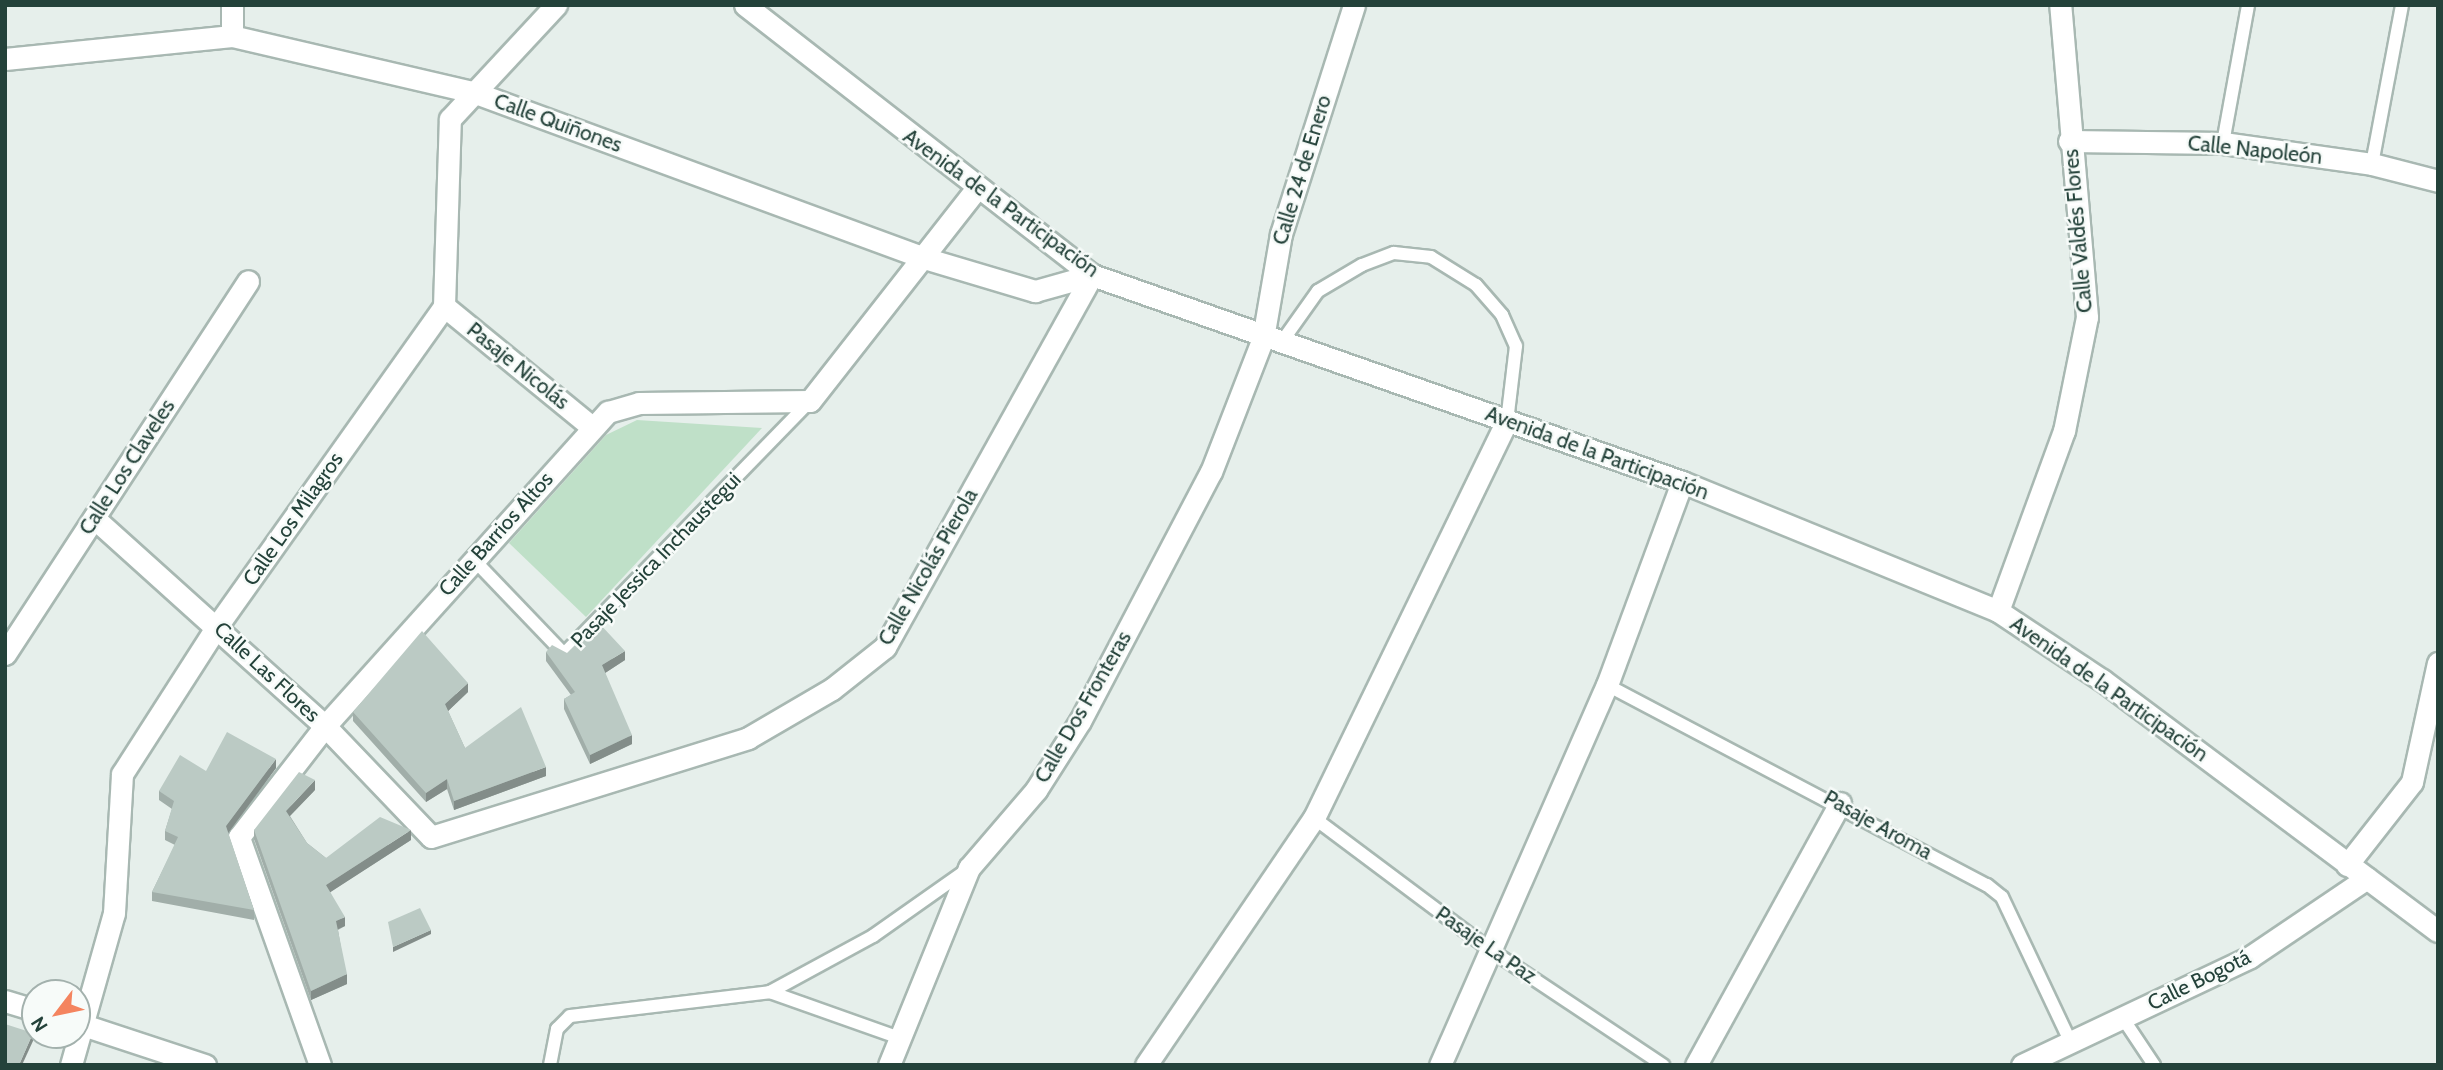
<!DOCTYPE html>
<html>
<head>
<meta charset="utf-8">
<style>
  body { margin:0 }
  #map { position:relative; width:2443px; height:1070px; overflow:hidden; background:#e6efeb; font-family:Cabin,sans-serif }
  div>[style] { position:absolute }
  .green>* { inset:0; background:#bfe0c8 }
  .roads { filter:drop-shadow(2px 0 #a8b8b2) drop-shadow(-2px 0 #a8b8b2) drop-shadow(0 2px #a8b8b2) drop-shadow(0 -2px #a8b8b2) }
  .service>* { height:12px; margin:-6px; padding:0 6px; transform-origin:6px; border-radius:6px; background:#fff }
  .minor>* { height:21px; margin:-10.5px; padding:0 10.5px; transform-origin:10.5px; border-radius:10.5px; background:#fff }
  .secondary>* { height:21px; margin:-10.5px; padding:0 10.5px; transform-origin:10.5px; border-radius:10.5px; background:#fff }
  .wall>* { inset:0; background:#a1aea9 }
  .shaded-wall>* { inset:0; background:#838d89 }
  .building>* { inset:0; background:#bbcac4 }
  span { translate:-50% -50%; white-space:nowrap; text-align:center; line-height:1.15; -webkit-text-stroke:5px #f7fbf9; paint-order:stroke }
  .street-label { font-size:21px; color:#24423a }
  .frame { position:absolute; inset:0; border:7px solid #24423a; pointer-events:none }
  .north { position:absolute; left:21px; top:979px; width:70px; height:70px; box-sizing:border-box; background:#f7fbf9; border:2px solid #a3b1ad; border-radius:50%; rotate:238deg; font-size:19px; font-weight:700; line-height:28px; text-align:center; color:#24423a }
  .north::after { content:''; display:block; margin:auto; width:24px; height:32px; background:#f4845f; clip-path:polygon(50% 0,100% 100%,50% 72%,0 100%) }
</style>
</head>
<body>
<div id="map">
  <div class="green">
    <div style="clip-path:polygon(637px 420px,762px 428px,586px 617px,509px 543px,606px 435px)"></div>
  </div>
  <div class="roads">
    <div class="service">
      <div style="left:2223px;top:143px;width:140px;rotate:-79.7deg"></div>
      <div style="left:2372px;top:164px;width:162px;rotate:-79.3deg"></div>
      <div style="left:1281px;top:343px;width:64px;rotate:-54.6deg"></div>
      <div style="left:1318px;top:291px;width:51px;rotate:-30.6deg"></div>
      <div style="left:1362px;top:265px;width:34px;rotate:-21deg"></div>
      <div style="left:1394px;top:253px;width:37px;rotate:6deg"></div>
      <div style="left:1431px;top:257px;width:53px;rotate:31.9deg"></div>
      <div style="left:1476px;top:285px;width:40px;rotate:49deg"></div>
      <div style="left:1502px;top:315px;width:34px;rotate:66deg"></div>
      <div style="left:1516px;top:346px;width:76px;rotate:96.8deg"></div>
      <div style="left:474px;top:560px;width:130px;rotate:46.2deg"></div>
      <div style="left:564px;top:654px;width:351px;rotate:-45.8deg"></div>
      <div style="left:1607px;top:685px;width:429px;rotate:27.8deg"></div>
      <div style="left:1987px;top:885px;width:19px;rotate:39deg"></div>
      <div style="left:2002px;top:897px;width:161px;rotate:64.7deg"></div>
      <div style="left:1314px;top:818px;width:222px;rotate:36.8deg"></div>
      <div style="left:1492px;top:951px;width:206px;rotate:33.7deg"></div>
      <div style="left:770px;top:992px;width:138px;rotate:19.5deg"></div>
      <div style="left:2122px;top:1017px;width:58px;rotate:56.3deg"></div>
      <div style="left:550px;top:1065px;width:37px;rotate:-79deg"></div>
      <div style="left:557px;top:1029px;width:18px;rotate:-45deg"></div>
      <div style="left:570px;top:1016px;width:201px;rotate:-6.8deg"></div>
      <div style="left:770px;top:992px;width:117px;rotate:-28.5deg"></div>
      <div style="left:873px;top:936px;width:113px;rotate:-35.2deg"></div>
    </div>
    <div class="minor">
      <div style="left:232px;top:36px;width:31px;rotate:-90deg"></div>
      <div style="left:5px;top:59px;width:228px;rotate:-5.8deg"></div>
      <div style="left:232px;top:36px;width:247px;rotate:13.1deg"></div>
      <div style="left:473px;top:92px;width:481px;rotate:20.2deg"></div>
      <div style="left:924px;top:258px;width:116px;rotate:16.6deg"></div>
      <div style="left:1035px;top:291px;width:59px;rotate:-15.7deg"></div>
      <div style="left:2069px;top:141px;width:154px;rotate:0.7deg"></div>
      <div style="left:2223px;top:143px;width:150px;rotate:8deg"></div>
      <div style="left:2372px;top:164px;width:68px;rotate:14.4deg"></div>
      <div style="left:444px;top:306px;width:191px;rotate:39.3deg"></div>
      <div style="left:94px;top:518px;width:311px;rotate:42deg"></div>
      <div style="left:325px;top:726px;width:153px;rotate:46.3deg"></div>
      <div style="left:431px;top:837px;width:332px;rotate:-17.3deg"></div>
      <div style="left:748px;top:738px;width:97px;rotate:-30.3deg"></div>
      <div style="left:832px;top:689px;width:68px;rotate:-38.4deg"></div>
      <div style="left:885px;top:647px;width:426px;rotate:-60.9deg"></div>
      <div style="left:1998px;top:611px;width:192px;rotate:-69.9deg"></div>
      <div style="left:2064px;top:431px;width:116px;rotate:-78.6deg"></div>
      <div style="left:2087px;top:317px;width:313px;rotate:-94.9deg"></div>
      <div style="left:5px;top:654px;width:445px;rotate:-56.9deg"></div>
      <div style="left:2347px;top:865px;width:105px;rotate:-51.9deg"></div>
      <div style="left:2412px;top:782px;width:122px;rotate:-77.7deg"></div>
      <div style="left:5px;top:1001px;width:31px;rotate:17deg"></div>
      <div style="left:77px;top:1023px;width:135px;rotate:18.2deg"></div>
      <div style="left:71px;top:1065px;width:158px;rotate:-74.2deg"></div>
      <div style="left:114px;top:913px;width:139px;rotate:-86.7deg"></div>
      <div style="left:122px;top:774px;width:176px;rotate:-57.3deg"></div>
      <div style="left:217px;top:626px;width:392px;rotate:-54.6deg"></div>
      <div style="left:444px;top:306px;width:187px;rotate:-88.2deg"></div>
      <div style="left:450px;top:119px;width:156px;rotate:-47.1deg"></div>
      <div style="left:320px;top:1065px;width:242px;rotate:-109.6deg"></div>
      <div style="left:239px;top:837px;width:140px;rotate:-52.2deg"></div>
      <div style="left:325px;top:726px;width:423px;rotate:-48deg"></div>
      <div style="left:608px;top:412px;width:32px;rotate:-16deg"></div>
      <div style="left:639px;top:403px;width:171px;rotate:-0.7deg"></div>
      <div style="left:810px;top:401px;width:269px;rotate:-51.9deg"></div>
      <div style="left:889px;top:1065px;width:213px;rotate:-67.9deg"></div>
      <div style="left:969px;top:868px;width:103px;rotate:-49.3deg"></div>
      <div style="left:1036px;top:790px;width:82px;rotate:-57.5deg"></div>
      <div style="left:1080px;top:721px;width:281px;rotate:-62.3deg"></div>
      <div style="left:1211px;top:472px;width:144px;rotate:-68.8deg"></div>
      <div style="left:1263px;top:338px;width:106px;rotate:-80.2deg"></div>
      <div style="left:1281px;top:234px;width:240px;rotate:-72.3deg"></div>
      <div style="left:1146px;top:1065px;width:299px;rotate:-55.8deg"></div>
      <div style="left:1314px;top:818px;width:441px;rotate:-64.1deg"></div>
      <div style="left:1440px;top:1065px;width:415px;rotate:-66.3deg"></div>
      <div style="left:1607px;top:685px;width:216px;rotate:-69.7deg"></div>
      <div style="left:1696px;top:1065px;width:299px;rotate:-61.2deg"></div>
      <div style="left:2022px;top:1065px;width:252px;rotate:-25.3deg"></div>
      <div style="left:2250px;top:957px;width:141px;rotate:-34deg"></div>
    </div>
    <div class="secondary">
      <div style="left:745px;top:5px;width:440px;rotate:37.9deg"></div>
      <div style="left:1092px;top:275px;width:625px;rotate:19.33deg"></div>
      <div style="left:1682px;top:482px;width:341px;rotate:22.2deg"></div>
      <div style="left:1998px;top:611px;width:125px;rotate:33.6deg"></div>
      <div style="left:2102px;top:680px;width:419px;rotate:36.8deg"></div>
    </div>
  </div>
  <div class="wall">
    <div style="clip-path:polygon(546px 652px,567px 653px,625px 660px,605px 673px,632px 744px,590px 764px,564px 709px,564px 699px,571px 695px,546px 661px)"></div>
    <div style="clip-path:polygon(468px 692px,448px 711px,465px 748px,546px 776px,454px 810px,447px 789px,426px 802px,353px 721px,353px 712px)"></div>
    <div style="clip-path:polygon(276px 768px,228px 833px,254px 910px,254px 920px,152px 901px,152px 892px,175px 845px,165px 840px,165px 831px,172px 809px,159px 800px,159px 791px,206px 771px)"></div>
    <div style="clip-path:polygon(315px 790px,290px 816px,307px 843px,326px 858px,411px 840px,330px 892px,345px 926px,338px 930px,347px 984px,311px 1000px,254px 839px,254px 830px)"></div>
  </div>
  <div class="shaded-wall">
    <div style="clip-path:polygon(625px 651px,625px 660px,602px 675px,602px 665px)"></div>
    <div style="clip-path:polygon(468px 683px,468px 692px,445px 714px,445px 704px)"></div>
    <div style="clip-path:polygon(632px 735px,632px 744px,590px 764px,590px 755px)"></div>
    <div style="clip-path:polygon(276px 759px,276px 768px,226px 836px,226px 826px)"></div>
    <div style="clip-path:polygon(546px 767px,546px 776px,454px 810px,454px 801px)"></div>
    <div style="clip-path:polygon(447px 779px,447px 789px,426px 802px,426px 793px)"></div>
    <div style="clip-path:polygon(315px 780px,315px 790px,286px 820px,286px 811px)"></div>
    <div style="clip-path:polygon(411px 830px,411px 840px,326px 895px,326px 885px)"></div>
    <div style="clip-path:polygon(345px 917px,345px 926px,336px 930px,336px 921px)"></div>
    <div style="clip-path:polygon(431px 930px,431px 934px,393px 952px,393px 947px)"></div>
    <div style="clip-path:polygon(347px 974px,347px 984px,311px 1000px,311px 991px)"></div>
    <div style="clip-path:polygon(33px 1033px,33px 1041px,22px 1065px,19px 1065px)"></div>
  </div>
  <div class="building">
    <div style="clip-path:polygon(598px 622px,625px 651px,602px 665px,632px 735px,590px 755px,564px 699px,575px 692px,546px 652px,552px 645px,567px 653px)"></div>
    <div style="clip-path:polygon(422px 631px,468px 683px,445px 704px,465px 748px,521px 707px,546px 767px,454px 801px,447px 779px,426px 793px,353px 712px)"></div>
    <div style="clip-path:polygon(227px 732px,276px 759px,226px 826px,254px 910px,152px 892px,178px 837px,165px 831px,174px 801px,159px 791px,180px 755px,206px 771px)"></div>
    <div style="clip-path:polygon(299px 772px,315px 780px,286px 811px,307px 843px,326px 858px,380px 817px,411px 830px,326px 885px,345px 917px,336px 921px,347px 974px,311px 991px,254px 830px)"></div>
    <div style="clip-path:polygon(420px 908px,431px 930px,393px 947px,388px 922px)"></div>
    <div style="clip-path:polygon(5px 1024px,33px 1033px,19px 1065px,5px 1065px)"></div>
  </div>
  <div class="street-label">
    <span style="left:558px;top:123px;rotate:20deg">Calle Quiñones</span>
    <span style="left:2255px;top:150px;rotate:6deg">Calle Napoleón</span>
    <span style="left:1302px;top:170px;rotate:-73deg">Calle 24 de Enero</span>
    <span style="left:1001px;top:203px;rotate:36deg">Avenida de la Participación</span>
    <span style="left:2078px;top:231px;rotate:-95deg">Calle Valdés Flores</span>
    <span style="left:518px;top:366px;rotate:39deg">Pasaje Nicolás</span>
    <span style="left:1597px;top:453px;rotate:20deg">Avenida de la Participación</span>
    <span style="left:127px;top:467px;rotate:-57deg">Calle Los Claveles</span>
    <span style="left:293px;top:519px;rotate:-55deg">Calle Los Milagros</span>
    <span style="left:496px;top:534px;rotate:-48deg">Calle Barrios Altos</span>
    <span style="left:656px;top:560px;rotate:-46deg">Pasaje Jessica Inchaustegui</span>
    <span style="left:928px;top:567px;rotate:-60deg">Calle Nicolás Pierola</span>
    <span style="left:267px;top:672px;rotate:43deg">Calle Las Flores</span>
    <span style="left:2109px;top:689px;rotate:35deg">Avenida de la Participación</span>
    <span style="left:1083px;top:707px;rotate:-60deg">Calle Dos Fronteras</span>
    <span style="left:1878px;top:825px;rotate:29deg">Pasaje Aroma</span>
    <span style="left:1486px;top:945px;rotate:35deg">Pasaje La Paz</span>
    <span style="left:2199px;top:980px;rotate:-26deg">Calle Bogotá</span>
  </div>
  <div class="frame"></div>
  <div class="north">N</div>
</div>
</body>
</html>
